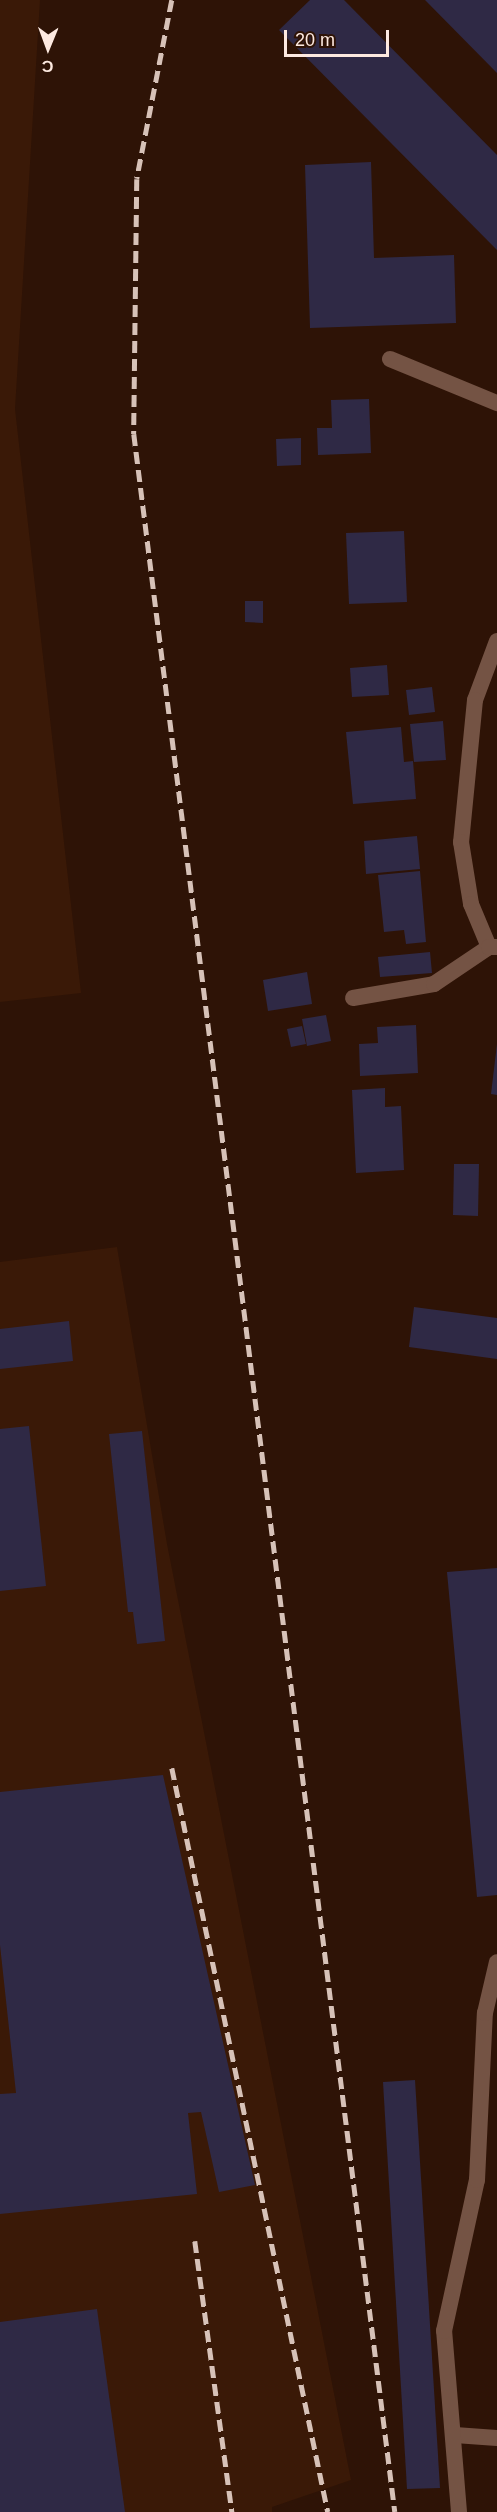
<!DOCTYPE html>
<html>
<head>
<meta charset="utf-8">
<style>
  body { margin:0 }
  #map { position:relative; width:497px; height:2512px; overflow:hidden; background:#2e1306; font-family:Arial,sans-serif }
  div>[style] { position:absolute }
  .built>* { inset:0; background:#3a1907 }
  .building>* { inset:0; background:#2f2945 }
  .service>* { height:16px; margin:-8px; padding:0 8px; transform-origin:8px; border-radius:8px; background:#745344 }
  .minor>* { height:16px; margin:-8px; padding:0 8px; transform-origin:8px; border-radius:8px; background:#745344 }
  .rail>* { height:4.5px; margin-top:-2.25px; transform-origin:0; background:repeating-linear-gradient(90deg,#d7c2b8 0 12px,transparent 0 18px) }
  span { translate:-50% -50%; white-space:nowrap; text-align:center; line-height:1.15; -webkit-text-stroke:4.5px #2e1306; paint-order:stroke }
  .north { position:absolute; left:18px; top:18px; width:60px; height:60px; -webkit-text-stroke:4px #2e1306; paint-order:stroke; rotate:181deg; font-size:16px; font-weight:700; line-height:24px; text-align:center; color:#fde9e0 }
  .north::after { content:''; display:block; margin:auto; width:21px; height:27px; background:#fde9e0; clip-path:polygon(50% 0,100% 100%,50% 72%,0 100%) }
  .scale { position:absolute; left:284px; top:30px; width:105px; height:27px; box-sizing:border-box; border:3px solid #fde9e0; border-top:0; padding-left:8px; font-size:18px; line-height:21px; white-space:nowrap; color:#fde9e0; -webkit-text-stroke:4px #2e1306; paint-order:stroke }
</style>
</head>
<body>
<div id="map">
  <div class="built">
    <div style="clip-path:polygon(0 0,40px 0,15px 409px,81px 993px,0 1002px)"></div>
    <div style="clip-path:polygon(117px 1247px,167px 1544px,351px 2480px,272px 2507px,272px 2512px,0 2512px,0 1262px)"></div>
  </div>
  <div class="building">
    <div style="clip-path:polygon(310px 0,344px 0,497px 155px,497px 250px,279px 30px)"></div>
    <div style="clip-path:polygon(425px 0,497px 0,497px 73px)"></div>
    <div style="clip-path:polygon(371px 162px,374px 258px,454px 255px,456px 323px,310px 328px,305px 165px)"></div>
    <div style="clip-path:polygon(369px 399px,371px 453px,318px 455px,317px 428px,332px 428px,331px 400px)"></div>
    <div style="clip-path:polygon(301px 438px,301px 465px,277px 466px,276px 439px)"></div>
    <div style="clip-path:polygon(404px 531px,407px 602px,349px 604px,346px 533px)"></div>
    <div style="clip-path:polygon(245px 601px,263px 601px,263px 623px,245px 622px)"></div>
    <div style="clip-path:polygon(387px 665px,389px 695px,352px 697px,350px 668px)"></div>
    <div style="clip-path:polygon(432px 687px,435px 712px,409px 715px,406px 690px)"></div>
    <div style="clip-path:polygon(443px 721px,446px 760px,414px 762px,410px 724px)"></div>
    <div style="clip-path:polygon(401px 727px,404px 762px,413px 761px,416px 799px,353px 804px,346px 732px)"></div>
    <div style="clip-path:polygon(417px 836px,420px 869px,366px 874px,364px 841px)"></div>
    <div style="clip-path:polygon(420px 871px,426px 942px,406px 944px,404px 930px,384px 932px,378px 875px)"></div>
    <div style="clip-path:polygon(430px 952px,432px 973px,380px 977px,378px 957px)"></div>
    <div style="clip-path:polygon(307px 972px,312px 1004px,268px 1011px,263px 980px)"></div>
    <div style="clip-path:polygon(326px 1015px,331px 1041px,307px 1046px,302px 1019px)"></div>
    <div style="clip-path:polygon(416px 1025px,418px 1073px,360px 1076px,359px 1044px,378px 1043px,377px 1027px)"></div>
    <div style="clip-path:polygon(302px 1026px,306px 1044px,291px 1047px,287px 1029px)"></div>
    <div style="clip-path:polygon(497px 1044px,497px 1095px,491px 1094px)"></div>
    <div style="clip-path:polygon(385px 1088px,385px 1107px,401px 1106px,404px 1170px,356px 1173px,352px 1090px)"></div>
    <div style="clip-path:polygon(454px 1164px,479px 1164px,478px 1216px,453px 1215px)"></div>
    <div style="clip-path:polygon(414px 1307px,497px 1318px,497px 1359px,409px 1347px)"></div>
    <div style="clip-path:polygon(69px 1321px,73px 1361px,0 1369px,0 1329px)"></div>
    <div style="clip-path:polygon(29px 1426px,46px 1586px,0 1591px,0 1429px)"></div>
    <div style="clip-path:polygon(142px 1431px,165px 1641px,137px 1644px,133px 1612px,128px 1612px,109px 1434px)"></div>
    <div style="clip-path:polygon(497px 1568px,497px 1895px,477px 1897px,447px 1572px)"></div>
    <div style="clip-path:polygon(163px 1775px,255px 2185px,219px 2192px,201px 2112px,188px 2113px,197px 2194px,0 2214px,0 2094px,16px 2093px,0 1945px,0 1792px)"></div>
    <div style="clip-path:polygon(415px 2080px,440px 2488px,407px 2489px,383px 2082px)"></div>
    <div style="clip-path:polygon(97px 2309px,125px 2512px,0 2512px,0 2322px)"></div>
  </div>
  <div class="service">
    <div style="left:390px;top:359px;width:116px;rotate:22.4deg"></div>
    <div style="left:353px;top:998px;width:82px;rotate:-9.8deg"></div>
    <div style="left:434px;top:984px;width:66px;rotate:-33.9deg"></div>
    <div style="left:455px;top:2435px;width:42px;rotate:4.1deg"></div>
    <div style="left:459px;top:2512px;width:182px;rotate:-94.7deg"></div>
    <div style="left:444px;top:2331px;width:155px;rotate:-77.7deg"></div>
    <div style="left:477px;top:2180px;width:167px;rotate:-87.3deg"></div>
    <div style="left:485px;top:2013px;width:52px;rotate:-76.8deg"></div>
  </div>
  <div class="minor">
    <div style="left:497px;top:641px;width:63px;rotate:110.4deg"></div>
    <div style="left:475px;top:700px;width:143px;rotate:95.6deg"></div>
    <div style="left:461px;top:842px;width:63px;rotate:80.8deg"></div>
    <div style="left:471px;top:904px;width:47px;rotate:67.3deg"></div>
    <div style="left:489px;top:947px;width:8px"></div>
  </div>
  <div class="rail">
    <div style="left:172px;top:0;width:182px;rotate:101.1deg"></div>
    <div style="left:137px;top:179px;width:255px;rotate:90.7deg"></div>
    <div style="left:134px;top:434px;width:2094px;rotate:82.84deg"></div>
    <div style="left:172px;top:1768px;width:760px;rotate:78.16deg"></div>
    <div style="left:195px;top:2241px;width:274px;rotate:82.2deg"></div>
  </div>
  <div class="north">С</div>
  <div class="scale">20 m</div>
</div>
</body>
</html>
